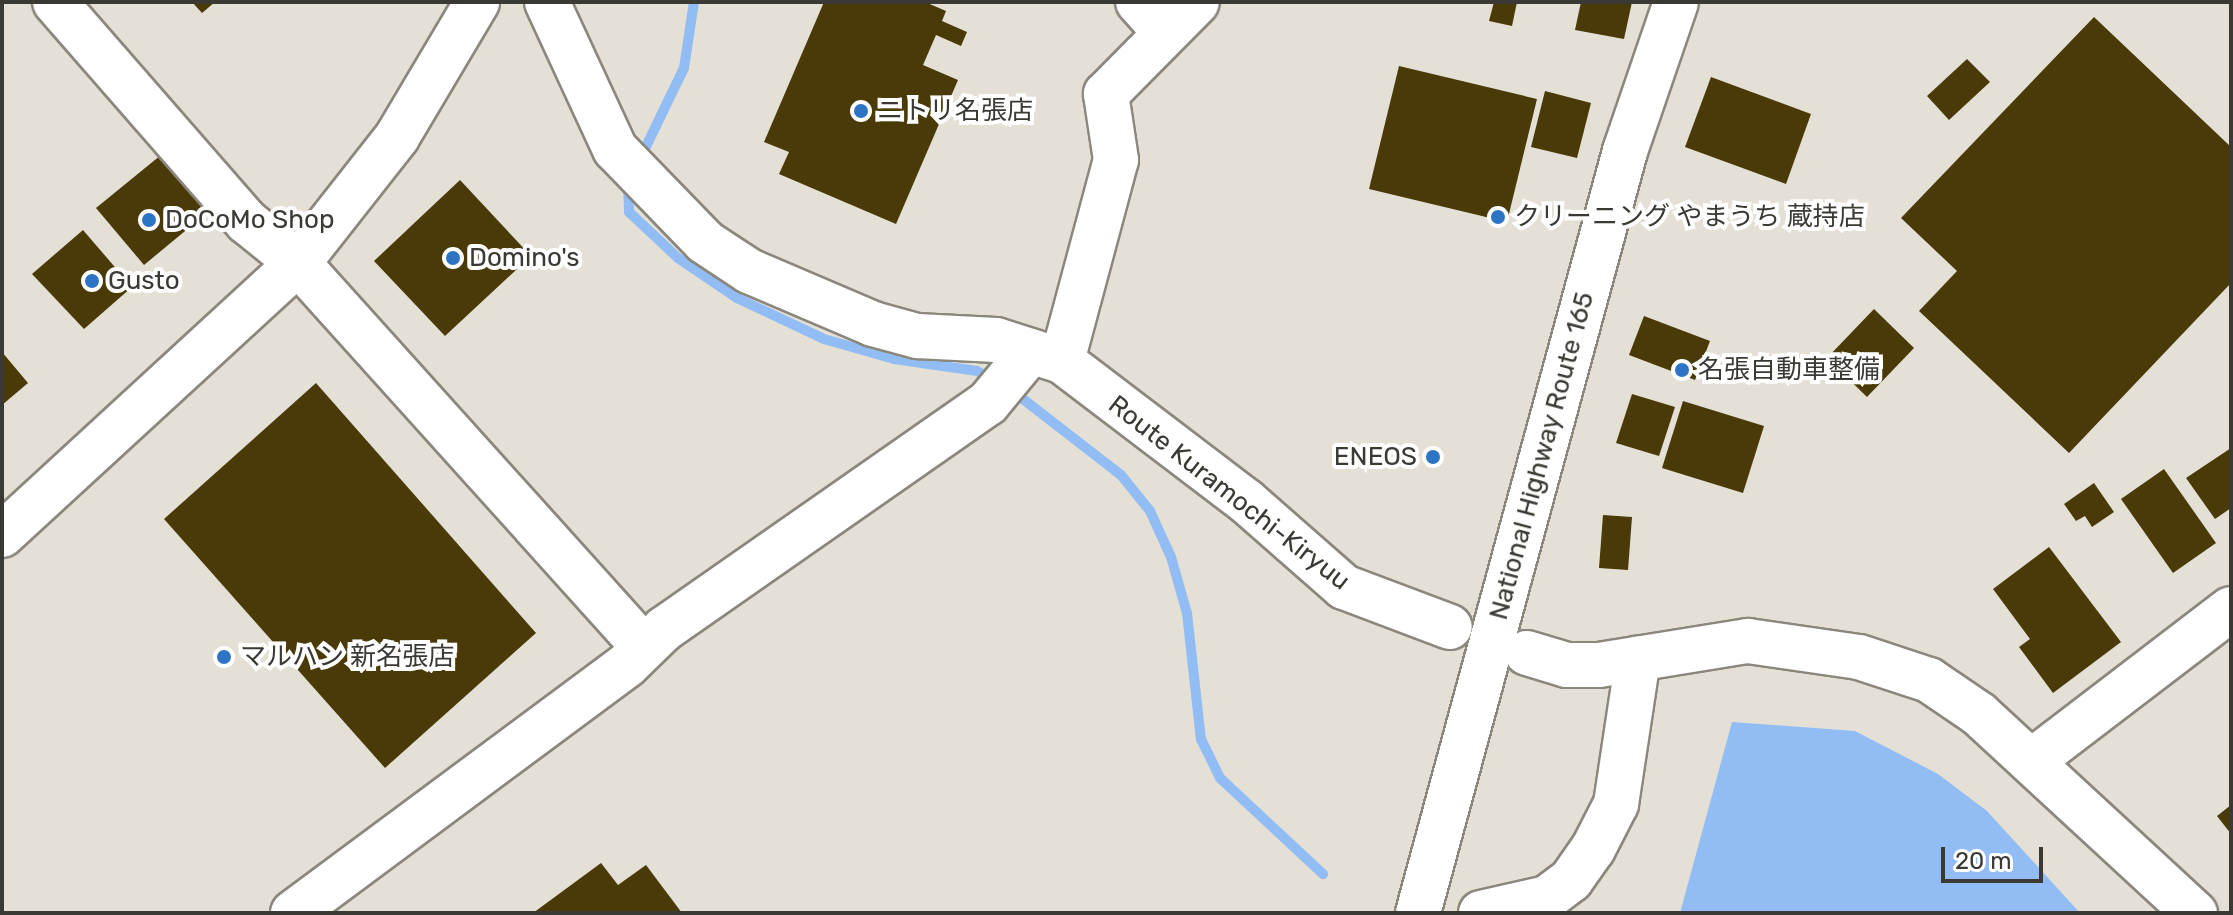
<!DOCTYPE html>
<html>
<head>
<meta charset="utf-8">
<style>
  body { margin:0 }
  #map { position:relative; width:2233px; height:915px; overflow:hidden; background:#e4e0d6; font-family:Rubik,"Noto Sans JP",sans-serif }
  div>[style] { position:absolute }
  .water>* { inset:0; background:#92bdf4 }
  .stream>* { height:10px; margin:-5px; padding:0 5px; transform-origin:5px; border-radius:5px; background:#92bdf4 }
  .building>* { inset:0; background:#4a3a07 }
  .roads { filter:drop-shadow(2px 0 #8b877d) drop-shadow(-2px 0 #8b877d) drop-shadow(0 2px #8b877d) drop-shadow(0 -2px #8b877d) }
  .minor>* { height:44px; margin:-22px; padding:0 22px; transform-origin:22px; border-radius:22px; background:#fff }
  .major>* { height:44px; margin:-22px; padding:0 22px; transform-origin:22px; border-radius:22px; background:#fff }
  .highway>* { height:44px; margin:-22px; padding:0 22px; transform-origin:22px; border-radius:22px; background:#fff }
  .dots>* { width:22px; height:22px; translate:-50% -50%; box-sizing:border-box; border:4px solid #fff; border-radius:50% }
  span { translate:-50% -50%; white-space:nowrap; text-align:center; line-height:1.15; -webkit-text-stroke:8px #fff; paint-order:stroke }
  .poi-label { font-size:26px; color:#3a3934 }
  .left { translate:0 -50%; text-align:left }
  .right { translate:-100% -50%; text-align:right }
  .street-label { font-size:26px; color:#3a3934 }
  .frame { position:absolute; inset:0; border:4px solid #3a3934; pointer-events:none }
  .scale { position:absolute; left:1941px; top:847px; width:102px; height:36px; box-sizing:border-box; border:4px solid #3a3934; border-top:0; padding-left:10px; font-size:24px; line-height:28px; white-space:nowrap; color:#3a3934; -webkit-text-stroke:6px #fff; paint-order:stroke }
</style>
</head>
<body>
<div id="map">
  <div class="water">
    <div style="clip-path:polygon(1732px 722px,1855px 731px,1938px 774px,1987px 811px,2080px 913px,1680px 913px)"></div>
  </div>
  <div class="stream">
    <div style="left:639px;top:161px;width:103px;rotate:-64.2deg"></div>
    <div style="left:684px;top:68px;width:67px;rotate:-81.4deg"></div>
    <div style="left:628px;top:182px;width:30px;rotate:88deg"></div>
    <div style="left:629px;top:212px;width:67px;rotate:43.2deg"></div>
    <div style="left:678px;top:258px;width:71px;rotate:34.1deg"></div>
    <div style="left:737px;top:298px;width:96px;rotate:25.2deg"></div>
    <div style="left:824px;top:339px;width:73px;rotate:15.9deg"></div>
    <div style="left:894px;top:359px;width:84px;rotate:8.2deg"></div>
    <div style="left:977px;top:371px;width:18px;rotate:29deg"></div>
    <div style="left:1010px;top:389px;width:140px;rotate:37.8deg"></div>
    <div style="left:1121px;top:475px;width:46px;rotate:51.1deg"></div>
    <div style="left:1150px;top:511px;width:51px;rotate:65.5deg"></div>
    <div style="left:1171px;top:557px;width:58px;rotate:74.1deg"></div>
    <div style="left:1187px;top:613px;width:127px;rotate:83.7deg"></div>
    <div style="left:1201px;top:739px;width:43px;rotate:64deg"></div>
    <div style="left:1220px;top:778px;width:141px;rotate:43deg"></div>
  </div>
  <div class="building">
    <div style="clip-path:polygon(192px 2px,215px 2px,202px 13px)"></div>
    <div style="clip-path:polygon(824px 2px,925px 2px,946px 11px,942px 21px,967px 32px,961px 46px,936px 35px,923px 65px,958px 80px,896px 224px,779px 174px,789px 152px,764px 142px)"></div>
    <div style="clip-path:polygon(1494px 2px,1517px 2px,1512px 26px,1489px 21px)"></div>
    <div style="clip-path:polygon(1581px 2px,1632px 2px,1624px 39px,1575px 30px)"></div>
    <div style="clip-path:polygon(2094px 17px,2231px 147px,2231px 283px,2069px 453px,1919px 311px,1957px 271px,1901px 218px)"></div>
    <div style="clip-path:polygon(1967px 59px,1990px 82px,1949px 120px,1927px 96px)"></div>
    <div style="clip-path:polygon(1399px 66px,1537px 99px,1507px 222px,1369px 189px)"></div>
    <div style="clip-path:polygon(1711px 77px,1811px 114px,1786px 184px,1685px 147px)"></div>
    <div style="clip-path:polygon(1545px 91px,1591px 103px,1577px 158px,1531px 147px)"></div>
    <div style="clip-path:polygon(161px 155px,208px 212px,144px 265px,96px 208px)"></div>
    <div style="clip-path:polygon(460px 180px,531px 256px,445px 336px,374px 261px)"></div>
    <div style="clip-path:polygon(83px 230px,132px 287px,84px 329px,32px 274px)"></div>
    <div style="clip-path:polygon(1874px 309px,1914px 348px,1867px 397px,1827px 358px)"></div>
    <div style="clip-path:polygon(1644px 316px,1710px 341px,1695px 380px,1629px 355px)"></div>
    <div style="clip-path:polygon(2px 352px,28px 383px,2px 405px)"></div>
    <div style="clip-path:polygon(316px 383px,536px 633px,385px 768px,164px 519px)"></div>
    <div style="clip-path:polygon(1632px 394px,1675px 407px,1659px 456px,1616px 443px)"></div>
    <div style="clip-path:polygon(1683px 401px,1764px 426px,1743px 493px,1662px 468px)"></div>
    <div style="clip-path:polygon(2231px 448px,2231px 508px,2215px 519px,2186px 478px)"></div>
    <div style="clip-path:polygon(2164px 469px,2216px 543px,2173px 573px,2121px 499px)"></div>
    <div style="clip-path:polygon(2094px 483px,2114px 512px,2092px 527px,2085px 516px,2076px 521px,2064px 504px)"></div>
    <div style="clip-path:polygon(1603px 515px,1632px 517px,1628px 570px,1599px 568px)"></div>
    <div style="clip-path:polygon(2049px 547px,2121px 642px,2053px 693px,2019px 647px,2030px 639px,1993px 589px)"></div>
    <div style="clip-path:polygon(2231px 805px,2231px 834px,2217px 816px)"></div>
    <div style="clip-path:polygon(601px 863px,618px 885px,646px 865px,682px 913px,533px 913px)"></div>
  </div>
  <div class="roads">
    <div class="minor">
      <div style="left:55px;top:2px;width:292px;rotate:48.9deg"></div>
      <div style="left:247px;top:222px;width:65px;rotate:38.8deg"></div>
      <div style="left:298px;top:263px;width:515px;rotate:47.99deg"></div>
      <div style="left:1138px;top:2px;width:40px;rotate:48deg"></div>
      <div style="left:1062px;top:361px;width:208px;rotate:-75deg"></div>
      <div style="left:1116px;top:160px;width:67px;rotate:-98.6deg"></div>
      <div style="left:1106px;top:94px;width:129px;rotate:-45.3deg"></div>
      <div style="left:2px;top:535px;width:402px;rotate:-42.6deg"></div>
      <div style="left:298px;top:263px;width:160px;rotate:-51.8deg"></div>
      <div style="left:397px;top:137px;width:157px;rotate:-59.3deg"></div>
      <div style="left:2032px;top:761px;width:250px;rotate:-37.4deg"></div>
      <div style="left:293px;top:913px;width:416px;rotate:-36.6deg"></div>
      <div style="left:627px;top:665px;width:52px;rotate:-44.2deg"></div>
      <div style="left:664px;top:629px;width:395px;rotate:-34.9deg"></div>
      <div style="left:988px;top:403px;width:67px;rotate:-50.4deg"></div>
      <div style="left:1481px;top:913px;width:68px;rotate:-12.8deg"></div>
      <div style="left:1547px;top:898px;width:30px;rotate:-37deg"></div>
      <div style="left:1571px;top:880px;width:38px;rotate:-55deg"></div>
      <div style="left:1593px;top:849px;width:51px;rotate:-62.9deg"></div>
      <div style="left:1616px;top:804px;width:147px;rotate:-81.4deg"></div>
    </div>
    <div class="major">
      <div style="left:547px;top:2px;width:162px;rotate:65.2deg"></div>
      <div style="left:615px;top:149px;width:129px;rotate:45.9deg"></div>
      <div style="left:705px;top:242px;width:53px;rotate:33.4deg"></div>
      <div style="left:749px;top:271px;width:135px;rotate:23.1deg"></div>
      <div style="left:873px;top:324px;width:46px;rotate:15.3deg"></div>
      <div style="left:917px;top:336px;width:79px;rotate:2.9deg"></div>
      <div style="left:996px;top:340px;width:69px;rotate:17.7deg"></div>
      <div style="left:1062px;top:361px;width:231px;rotate:37.3deg"></div>
      <div style="left:1246px;top:501px;width:130px;rotate:41.3deg"></div>
      <div style="left:1344px;top:587px;width:113px;rotate:20.7deg"></div>
      <div style="left:1527px;top:653px;width:42px;rotate:16.7deg"></div>
      <div style="left:1567px;top:665px;width:32px"></div>
      <div style="left:1599px;top:665px;width:151px;rotate:-9.2deg"></div>
      <div style="left:1748px;top:641px;width:112px;rotate:8.2deg"></div>
      <div style="left:1859px;top:657px;width:74px;rotate:18.2deg"></div>
      <div style="left:1929px;top:680px;width:60px;rotate:34.2deg"></div>
      <div style="left:1979px;top:714px;width:294px;rotate:42.7deg"></div>
    </div>
    <div class="highway">
      <div style="left:1418px;top:913px;width:790px;rotate:-74.8deg"></div>
      <div style="left:1625px;top:151px;width:157px;rotate:-71.1deg"></div>
    </div>
  </div>
  <div class="dots">
    <div style="left:861px;top:111px;background:#2d74c5"></div>
    <div style="left:1498px;top:217px;background:#2d74c5"></div>
    <div style="left:149px;top:220px;background:#2d74c5"></div>
    <div style="left:453px;top:258px;background:#2d74c5"></div>
    <div style="left:92px;top:281px;background:#2d74c5"></div>
    <div style="left:1682px;top:370px;background:#2d74c5"></div>
    <div style="left:1433px;top:457px;background:#2d74c5"></div>
    <div style="left:224px;top:657px;background:#2d74c5"></div>
  </div>
  <div class="poi-label">
    <span class="left" style="left:877px;top:111px">ニトリ名張店</span>
    <span class="left" style="left:1514px;top:217px">クリーニング やまうち 蔵持店</span>
    <span class="left" style="left:165px;top:220px">DoCoMo Shop</span>
    <span class="left" style="left:469px;top:258px">Domino's</span>
    <span class="left" style="left:108px;top:281px">Gusto</span>
    <span class="left" style="left:1698px;top:370px">名張自動車整備</span>
    <span class="right" style="left:1417px;top:457px">ENEOS</span>
    <span class="left" style="left:240px;top:657px">マルハン 新名張店</span>
  </div>
  <div class="street-label">
    <span style="left:1542px;top:456px;rotate:-75deg">National Highway Route 165</span>
    <span style="left:1229px;top:493px;rotate:38deg">Route Kuramochi-Kiryuu</span>
  </div>
  <div class="frame"></div>
  <div class="scale">20 m</div>
</div>
</body>
</html>
